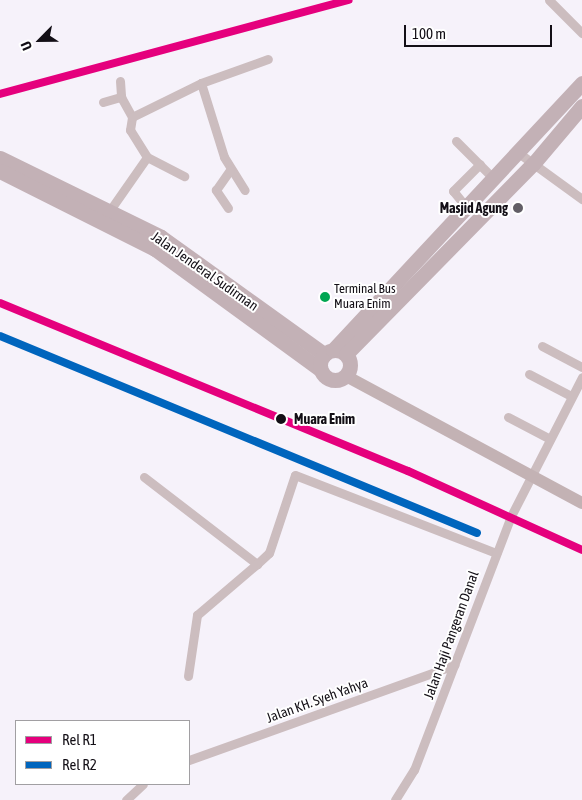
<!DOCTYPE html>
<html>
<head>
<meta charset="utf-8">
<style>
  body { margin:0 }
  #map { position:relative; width:582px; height:800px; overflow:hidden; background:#f6f2fa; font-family:"Asap Condensed",sans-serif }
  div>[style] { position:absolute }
  .minor>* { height:9px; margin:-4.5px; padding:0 4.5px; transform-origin:4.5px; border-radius:4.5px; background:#ccbdbf }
  .secondary>* { height:12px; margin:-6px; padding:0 6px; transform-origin:6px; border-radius:6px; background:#c3b2b4 }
  .trunk>* { height:15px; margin:-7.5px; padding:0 7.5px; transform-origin:7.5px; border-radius:7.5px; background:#c3b1b6 }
  .trunk>.ring { margin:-7.5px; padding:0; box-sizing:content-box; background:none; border:15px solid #c3b1b6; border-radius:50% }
  .rail-1>* { height:8px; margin:-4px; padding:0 4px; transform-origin:4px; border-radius:4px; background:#e5007d }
  .rail-2>* { height:8px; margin:-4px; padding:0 4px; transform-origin:4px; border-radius:4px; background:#0065bd }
  .dots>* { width:14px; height:14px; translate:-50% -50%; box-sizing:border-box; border:2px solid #fff; border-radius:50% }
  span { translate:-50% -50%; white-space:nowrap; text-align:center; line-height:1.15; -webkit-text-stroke:4px #fff; paint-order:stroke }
  .bus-label { font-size:13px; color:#130f16 }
  .left { translate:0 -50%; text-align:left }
  .poi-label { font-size:14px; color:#130f16; font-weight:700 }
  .right { translate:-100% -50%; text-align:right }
  .street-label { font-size:14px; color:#130f16 }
  .stop-label { font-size:14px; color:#130f16; font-weight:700 }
  .legend { position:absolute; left:15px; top:720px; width:175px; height:65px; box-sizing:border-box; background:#fff; border:1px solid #a19fa2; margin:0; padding:6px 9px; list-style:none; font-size:15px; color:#130f16 }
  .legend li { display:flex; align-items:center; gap:10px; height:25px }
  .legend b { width:25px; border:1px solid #a19fa2 }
  .north { position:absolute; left:15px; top:15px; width:50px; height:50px; -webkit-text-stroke:4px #fff; paint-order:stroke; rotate:247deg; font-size:14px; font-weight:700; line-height:20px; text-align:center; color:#130f16 }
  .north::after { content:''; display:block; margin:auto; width:18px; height:22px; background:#130f16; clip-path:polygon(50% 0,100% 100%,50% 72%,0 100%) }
  .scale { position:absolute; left:404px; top:25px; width:148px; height:22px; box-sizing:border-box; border:2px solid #130f16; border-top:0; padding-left:6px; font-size:15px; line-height:18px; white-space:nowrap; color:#130f16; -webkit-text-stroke:4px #fff; paint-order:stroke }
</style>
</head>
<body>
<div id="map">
  <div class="minor">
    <div style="left:549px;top:0;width:47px;rotate:45deg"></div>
    <div style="left:120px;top:81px;width:16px;rotate:86deg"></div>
    <div style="left:121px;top:97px;width:23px;rotate:61deg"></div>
    <div style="left:201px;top:83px;width:77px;rotate:72.7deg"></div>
    <div style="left:224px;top:157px;width:39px;rotate:58deg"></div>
    <div style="left:103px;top:102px;width:19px;rotate:-16deg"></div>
    <div style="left:456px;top:141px;width:55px;rotate:45deg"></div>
    <div style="left:520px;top:154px;width:77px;rotate:36deg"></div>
    <div style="left:147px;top:157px;width:42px;rotate:27.2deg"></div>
    <div style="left:228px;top:208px;width:22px;rotate:-124deg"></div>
    <div style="left:216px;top:190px;width:24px;rotate:-55deg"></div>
    <div style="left:467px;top:208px;width:22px;rotate:-129deg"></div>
    <div style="left:453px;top:191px;width:38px;rotate:-45deg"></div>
    <div style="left:108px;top:213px;width:68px;rotate:-55.1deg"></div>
    <div style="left:147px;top:157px;width:32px;rotate:-122deg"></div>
    <div style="left:130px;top:130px;width:13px;rotate:-81deg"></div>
    <div style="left:132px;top:117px;width:77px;rotate:-26.2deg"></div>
    <div style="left:201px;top:83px;width:71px;rotate:-19.7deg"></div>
    <div style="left:542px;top:346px;width:45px;rotate:27.7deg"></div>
    <div style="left:529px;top:374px;width:47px;rotate:27.6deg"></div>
    <div style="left:508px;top:417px;width:47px;rotate:27.6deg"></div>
    <div style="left:144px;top:477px;width:143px;rotate:37.6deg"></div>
    <div style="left:257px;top:564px;width:16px;rotate:-43deg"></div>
    <div style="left:269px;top:553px;width:82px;rotate:-71.6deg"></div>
    <div style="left:295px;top:475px;width:216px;rotate:21.2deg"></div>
    <div style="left:188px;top:676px;width:62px;rotate:-81.6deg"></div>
    <div style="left:197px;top:615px;width:79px;rotate:-40.4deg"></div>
    <div style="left:189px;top:760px;width:282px;rotate:-19.7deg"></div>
    <div style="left:126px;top:800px;width:23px;rotate:-43deg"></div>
    <div style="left:395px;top:800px;width:36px;rotate:-58deg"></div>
    <div style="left:414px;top:770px;width:270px;rotate:-69.1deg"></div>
    <div style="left:510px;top:518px;width:158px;rotate:-62.9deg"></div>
  </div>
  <div class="secondary">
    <div style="left:346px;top:376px;width:268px;rotate:28.3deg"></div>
  </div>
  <div class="trunk">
    <div style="left:0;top:158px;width:179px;rotate:26.1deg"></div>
    <div style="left:161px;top:237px;width:201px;rotate:35.7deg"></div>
    <div style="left:0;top:171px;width:174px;rotate:26.7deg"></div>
    <div style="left:155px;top:249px;width:205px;rotate:36.1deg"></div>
    <div class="ring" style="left:320px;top:350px;width:15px;height:15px"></div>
    <div style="left:333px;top:350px;width:365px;rotate:-47deg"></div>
    <div style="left:346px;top:354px;width:267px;rotate:-45.5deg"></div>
    <div style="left:533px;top:164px;width:76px;rotate:-49.8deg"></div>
  </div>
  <div class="rail-1">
    <div style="left:0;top:94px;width:361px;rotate:-15.1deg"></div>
    <div style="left:0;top:303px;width:441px;rotate:22.4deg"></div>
    <div style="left:408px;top:471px;width:191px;rotate:24.4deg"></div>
  </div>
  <div class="rail-2">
    <div style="left:0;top:336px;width:516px;rotate:22.44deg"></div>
  </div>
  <div class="dots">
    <div style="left:518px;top:208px;background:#625e66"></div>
    <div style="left:325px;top:297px;background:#00a651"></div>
    <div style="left:281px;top:419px;background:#130f16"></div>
  </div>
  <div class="bus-label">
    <span class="left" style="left:334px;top:297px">Terminal Bus<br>Muara Enim</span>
  </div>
  <div class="poi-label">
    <span class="right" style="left:508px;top:208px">Masjid Agung</span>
  </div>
  <div class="street-label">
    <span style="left:205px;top:271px;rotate:35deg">Jalan Jenderal Sudirman</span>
    <span style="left:451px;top:635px;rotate:-70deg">Jalan Haji Pangeran Danal</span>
    <span style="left:317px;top:700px;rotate:-20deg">Jalan KH. Syeh Yahya</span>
  </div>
  <div class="stop-label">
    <span class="left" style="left:294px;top:419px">Muara Enim</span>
  </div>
  <ul class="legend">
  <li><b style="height:6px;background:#e5007d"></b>Rel R1</li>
  <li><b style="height:6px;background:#0065bd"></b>Rel R2</li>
  </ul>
  <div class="north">U</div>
  <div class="scale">100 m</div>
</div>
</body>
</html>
